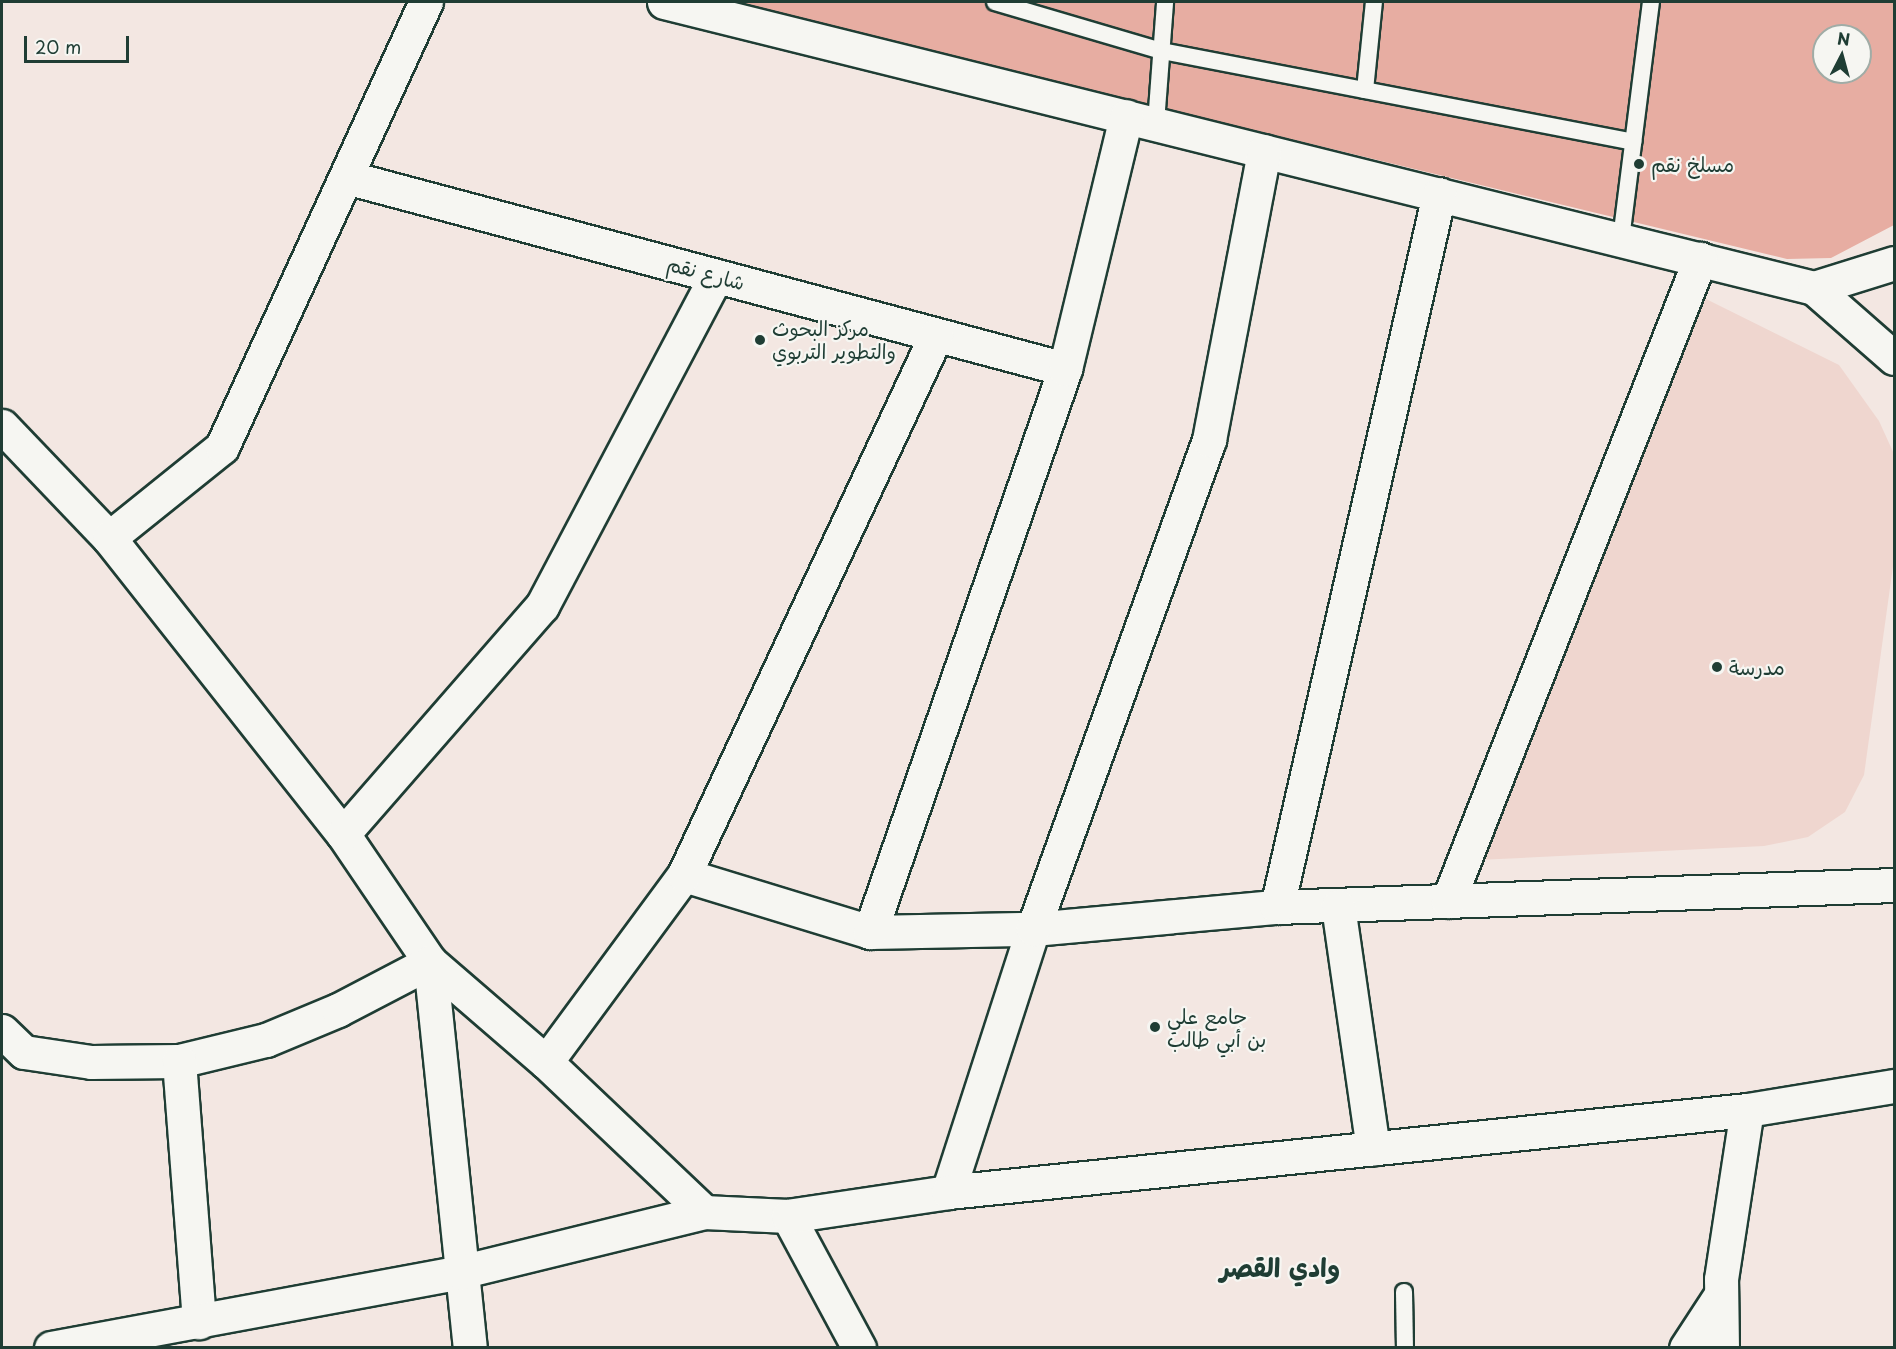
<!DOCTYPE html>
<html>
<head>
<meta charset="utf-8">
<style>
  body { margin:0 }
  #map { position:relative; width:1896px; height:1349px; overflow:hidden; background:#f3e7e2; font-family:"Playpen Sans","Playpen Sans Arabic",sans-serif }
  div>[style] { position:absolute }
  .built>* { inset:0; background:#efd6cf }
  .building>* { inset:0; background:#e7ada2 }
  .roads { filter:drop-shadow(2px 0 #1f3d34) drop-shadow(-2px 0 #1f3d34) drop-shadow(0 2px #1f3d34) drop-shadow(0 -2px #1f3d34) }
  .lane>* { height:16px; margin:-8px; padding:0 8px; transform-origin:8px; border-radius:8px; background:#f6f6f2 }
  .street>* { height:33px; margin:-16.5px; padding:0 16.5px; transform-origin:16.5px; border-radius:16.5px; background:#f6f6f2 }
  .dots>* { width:16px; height:16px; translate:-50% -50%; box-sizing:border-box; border:3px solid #f6f6f2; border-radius:50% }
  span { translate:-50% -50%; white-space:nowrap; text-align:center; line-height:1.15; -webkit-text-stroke:4.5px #f6f6f2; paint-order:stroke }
  .poi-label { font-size:20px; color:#1f3d34 }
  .left { translate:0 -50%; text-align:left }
  .street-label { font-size:20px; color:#1f3d34 }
  .district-label { font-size:26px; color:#1f3d34; font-weight:700 }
  .frame { position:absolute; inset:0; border:3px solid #1f3d34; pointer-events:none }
  .north { position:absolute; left:1812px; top:24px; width:60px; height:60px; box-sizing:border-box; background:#f6f6f2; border:2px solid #a0aca6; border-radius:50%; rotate:6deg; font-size:16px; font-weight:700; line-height:24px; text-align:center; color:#1f3d34 }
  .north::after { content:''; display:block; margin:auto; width:21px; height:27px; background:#1f3d34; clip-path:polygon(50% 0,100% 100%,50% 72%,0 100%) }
  .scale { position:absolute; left:24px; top:36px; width:105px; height:27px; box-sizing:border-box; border:3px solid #1f3d34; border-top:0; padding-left:8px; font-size:18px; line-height:21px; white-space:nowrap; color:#1f3d34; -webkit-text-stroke:4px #f6f6f2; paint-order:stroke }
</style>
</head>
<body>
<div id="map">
  <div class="built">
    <div style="clip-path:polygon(1704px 298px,1839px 365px,1879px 421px,1894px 454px,1894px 559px,1864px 775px,1845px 812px,1808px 837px,1764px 846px,1478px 860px)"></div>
  </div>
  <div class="building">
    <div style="clip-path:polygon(evenodd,724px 2px,1894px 2px,1894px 225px,1831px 258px,1787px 259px,724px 2px,1824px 36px,1860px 36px,1860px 72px,1824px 72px,1824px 36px)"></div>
  </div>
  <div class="roads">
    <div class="lane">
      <div style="left:995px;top:2px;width:174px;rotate:16.4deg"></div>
      <div style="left:1162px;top:51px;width:480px;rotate:10.9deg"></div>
      <div style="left:1365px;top:90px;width:88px;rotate:-84.2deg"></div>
      <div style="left:1156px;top:123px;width:121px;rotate:-85.7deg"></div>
      <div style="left:1621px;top:239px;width:239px;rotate:-82.8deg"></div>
      <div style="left:1404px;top:1292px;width:56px;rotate:89deg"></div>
    </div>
    <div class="street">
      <div style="left:664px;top:2px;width:1185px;rotate:13.97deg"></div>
      <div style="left:1814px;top:288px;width:106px;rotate:41.2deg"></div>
      <div style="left:346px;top:177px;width:744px;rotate:14.95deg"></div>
      <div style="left:1814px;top:288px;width:84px;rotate:-17.4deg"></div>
      <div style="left:2px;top:426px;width:155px;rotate:46.3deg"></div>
      <div style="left:109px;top:538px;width:377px;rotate:51.7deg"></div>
      <div style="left:343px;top:834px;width:155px;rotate:55.8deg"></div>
      <div style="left:430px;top:962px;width:388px;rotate:84.1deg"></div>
      <div style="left:109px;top:538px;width:145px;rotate:-38.8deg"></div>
      <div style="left:222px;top:447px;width:490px;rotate:-65.4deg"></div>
      <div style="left:343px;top:834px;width:303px;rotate:-48.9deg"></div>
      <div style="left:542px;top:606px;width:373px;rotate:-62.2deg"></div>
      <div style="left:684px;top:875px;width:195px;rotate:17deg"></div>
      <div style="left:870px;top:932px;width:163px;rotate:-1.1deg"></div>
      <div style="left:1033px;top:929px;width:245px;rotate:-5.2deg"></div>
      <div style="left:1277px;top:907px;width:617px;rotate:-2.04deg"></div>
      <div style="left:1448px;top:901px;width:690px;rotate:-68.57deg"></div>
      <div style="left:1338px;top:906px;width:245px;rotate:81.8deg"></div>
      <div style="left:1277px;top:907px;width:731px;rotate:-77.2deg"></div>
      <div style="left:870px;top:932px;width:596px;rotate:-70.9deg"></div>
      <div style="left:1065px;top:369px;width:260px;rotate:-76.4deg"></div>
      <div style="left:2px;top:1031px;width:30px;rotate:44deg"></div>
      <div style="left:24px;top:1052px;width:68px;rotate:8.5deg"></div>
      <div style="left:91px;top:1062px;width:88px;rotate:-0.7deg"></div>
      <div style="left:179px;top:1061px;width:89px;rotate:-13.6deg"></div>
      <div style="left:266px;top:1040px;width:78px;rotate:-22.6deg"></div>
      <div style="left:338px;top:1010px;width:104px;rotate:-27.6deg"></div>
      <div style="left:430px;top:962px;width:153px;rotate:40.8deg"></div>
      <div style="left:546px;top:1062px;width:218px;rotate:43.5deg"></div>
      <div style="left:179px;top:1061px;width:262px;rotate:85.6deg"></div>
      <div style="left:546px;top:1062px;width:232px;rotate:-53.6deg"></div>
      <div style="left:684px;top:875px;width:596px;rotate:-64.98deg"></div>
      <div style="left:948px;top:1192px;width:276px;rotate:-72.1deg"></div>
      <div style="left:1033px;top:929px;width:520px;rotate:-70.21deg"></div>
      <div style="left:1209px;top:440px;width:294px;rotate:-79.2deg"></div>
      <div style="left:788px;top:1216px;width:150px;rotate:61.7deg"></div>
      <div style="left:51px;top:1348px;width:416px;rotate:-10.5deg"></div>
      <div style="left:460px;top:1272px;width:251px;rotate:-13.8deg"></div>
      <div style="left:704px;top:1212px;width:84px;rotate:2.7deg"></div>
      <div style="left:788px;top:1216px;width:162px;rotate:-8.5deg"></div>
      <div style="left:948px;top:1192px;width:803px;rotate:-5.86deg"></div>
      <div style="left:1747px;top:1110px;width:149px;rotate:-9.3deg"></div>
      <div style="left:1686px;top:1348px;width:62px;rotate:-56.8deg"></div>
      <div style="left:1722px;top:1348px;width:69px;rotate:-90.8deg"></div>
      <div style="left:1721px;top:1279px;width:171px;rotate:-81.3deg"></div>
    </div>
  </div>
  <div class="dots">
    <div style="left:1639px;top:164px;background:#1f3d34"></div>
    <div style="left:760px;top:340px;background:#1f3d34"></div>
    <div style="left:1717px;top:667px;background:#1f3d34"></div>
    <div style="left:1155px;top:1027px;background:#1f3d34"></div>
  </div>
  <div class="poi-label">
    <span class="left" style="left:1651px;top:164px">مسلخ نقم</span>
    <span class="left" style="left:772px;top:340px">مركز البحوث<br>والتطوير التربوي</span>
    <span class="left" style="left:1729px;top:667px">مدرسة</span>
    <span class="left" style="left:1167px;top:1028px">جامع علي<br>بن أبي طالب</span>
  </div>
  <div class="street-label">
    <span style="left:706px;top:273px;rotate:15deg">شارع نقم</span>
  </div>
  <div class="district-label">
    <span style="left:1280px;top:1267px">وادي القصر</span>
  </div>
  <div class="frame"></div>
  <div class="north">N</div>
  <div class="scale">20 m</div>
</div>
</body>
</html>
